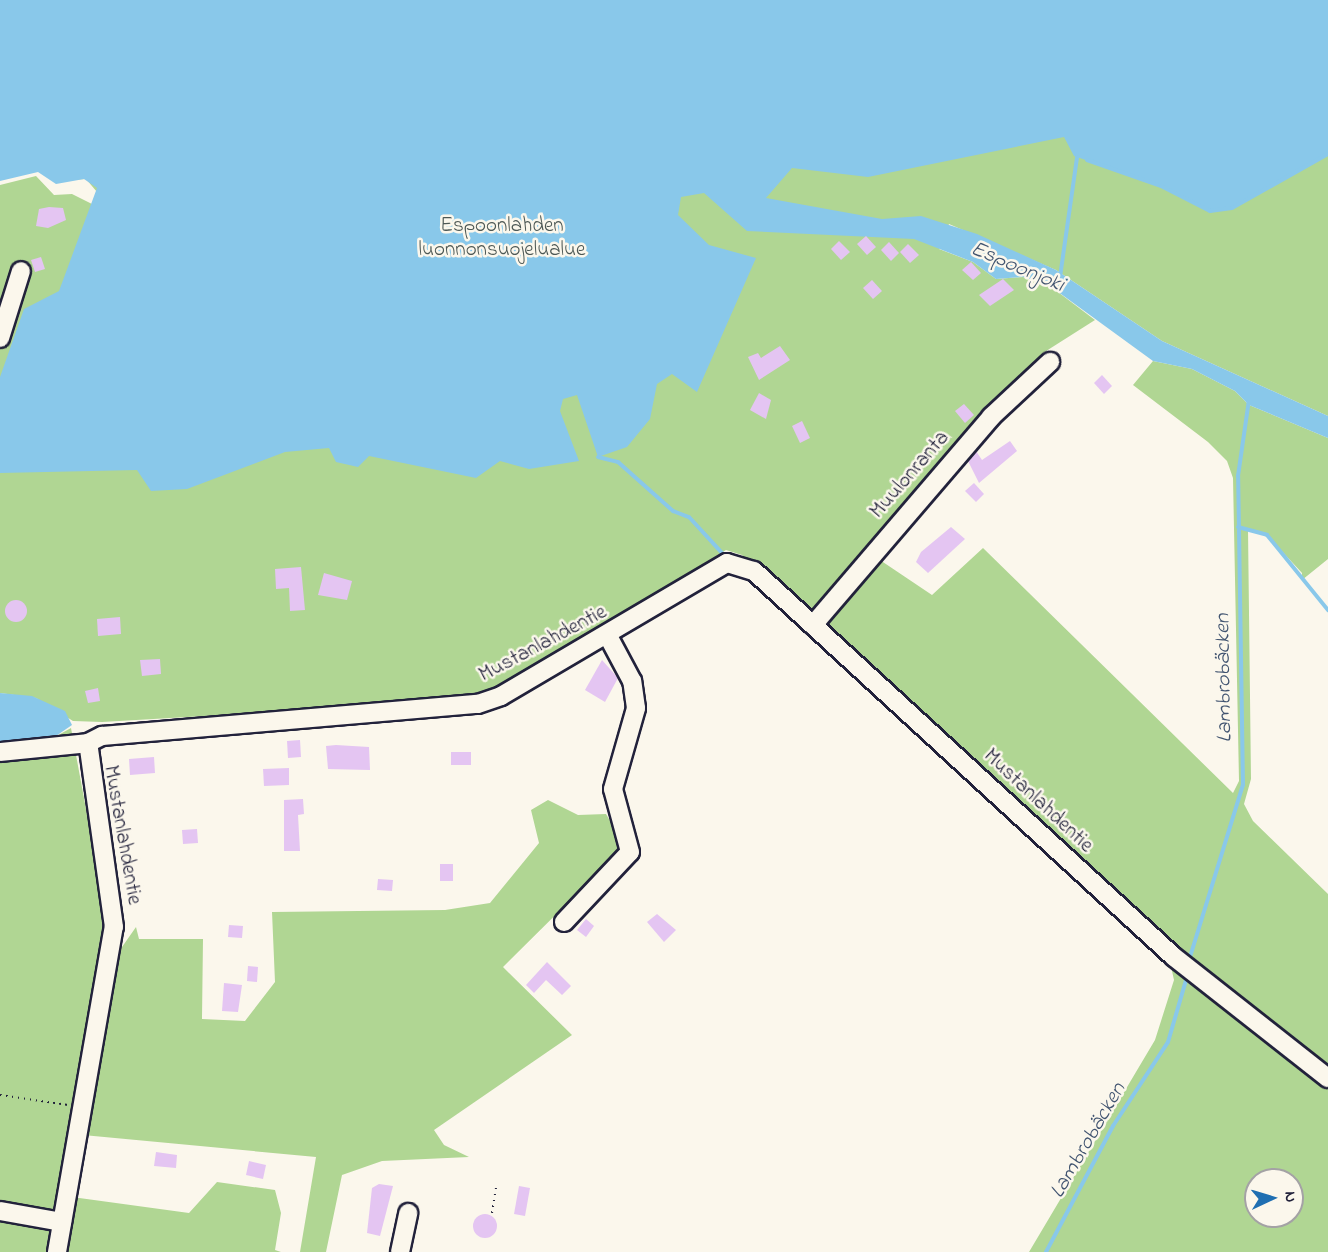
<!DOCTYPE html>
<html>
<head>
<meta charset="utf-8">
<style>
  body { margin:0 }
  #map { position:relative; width:1328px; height:1252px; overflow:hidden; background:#fbf7ec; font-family:"Indie Flower",sans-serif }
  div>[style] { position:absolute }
  .green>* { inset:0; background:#b0d693 }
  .water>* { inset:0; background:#89c8ea }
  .stream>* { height:4px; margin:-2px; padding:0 2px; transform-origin:2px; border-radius:2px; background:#89c8ea }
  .building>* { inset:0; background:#e4c5f2 }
  .round { border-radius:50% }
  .path>* { height:2px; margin-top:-1px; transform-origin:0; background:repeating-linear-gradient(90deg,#22223b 0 1.5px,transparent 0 6px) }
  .roads { filter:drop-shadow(2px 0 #22223b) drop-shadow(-2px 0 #22223b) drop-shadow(0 2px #22223b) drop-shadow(0 -2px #22223b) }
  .minor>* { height:18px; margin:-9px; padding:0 9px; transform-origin:9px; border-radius:9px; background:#fbf7ec }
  span { translate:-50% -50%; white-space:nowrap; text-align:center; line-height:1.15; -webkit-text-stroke:5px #fbf7ec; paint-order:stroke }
  .park-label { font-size:21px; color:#4d5855 }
  .street-label { font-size:21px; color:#22223b }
  .water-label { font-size:22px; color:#415470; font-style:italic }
  .north { position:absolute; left:1244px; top:1168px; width:60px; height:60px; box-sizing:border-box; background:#fbf7ec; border:2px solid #a4a2a5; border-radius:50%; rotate:86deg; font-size:16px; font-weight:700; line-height:24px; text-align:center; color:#22223b }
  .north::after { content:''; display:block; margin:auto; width:21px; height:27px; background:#1f6fb2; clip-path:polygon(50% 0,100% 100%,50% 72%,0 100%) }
</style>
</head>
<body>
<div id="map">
  <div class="green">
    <div style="clip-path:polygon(evenodd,0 0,1328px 0,1328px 416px,1162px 341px,1056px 270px,949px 224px,939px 249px,973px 262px,996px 279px,1023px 277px,1050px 286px,1095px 320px,1043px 353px,868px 552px,932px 595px,983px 548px,1233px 793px,1239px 781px,1233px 478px,1227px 461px,1208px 442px,1133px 385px,1153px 361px,1192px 369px,1235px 391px,1249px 405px,1328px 438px,1328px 559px,1302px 580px,1302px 573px,1267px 535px,1248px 529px,1251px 779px,1244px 804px,1253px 821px,1328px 894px,1328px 1252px,1029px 1252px,1155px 1040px,1174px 980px,1170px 962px,742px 555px,726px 550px,500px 691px,461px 701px,102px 722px,73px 721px,36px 698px,0 693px,0 185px,36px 176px,54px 195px,72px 194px,94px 205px,87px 221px,91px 218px,97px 192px,86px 179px,53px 181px,41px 171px,0 0,1256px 1180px,1292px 1180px,1292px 1216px,1256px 1216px,1256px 1180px)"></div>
    <div style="clip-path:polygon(71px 728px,99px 879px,103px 936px,49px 1252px,0 1252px,0 745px,53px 738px)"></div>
    <div style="clip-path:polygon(548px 800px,578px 815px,606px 814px,625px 846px,503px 967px,572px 1035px,434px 1130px,444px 1145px,469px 1157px,382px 1161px,342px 1175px,326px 1252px,300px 1252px,316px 1157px,83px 1135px,115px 957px,136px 927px,139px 939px,203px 939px,202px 1019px,245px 1021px,275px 982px,272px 912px,445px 910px,490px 903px,539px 843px,531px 810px)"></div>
    <div style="clip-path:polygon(217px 1182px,275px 1190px,281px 1213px,275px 1250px,281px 1252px,62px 1252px,72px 1197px,189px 1213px)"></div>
  </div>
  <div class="water">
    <div style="clip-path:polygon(0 0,1328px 0,1328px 154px,1232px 208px,1210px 211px,1161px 186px,1074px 156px,1064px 137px,868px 177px,792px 168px,766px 198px,882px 219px,921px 216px,977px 234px,1056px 270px,1162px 341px,1328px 416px,1328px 438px,1249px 405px,1235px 391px,1192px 369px,1153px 361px,1050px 286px,1023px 277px,996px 279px,973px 262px,914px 239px,747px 231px,704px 193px,681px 197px,678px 215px,709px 245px,756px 258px,697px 392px,672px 374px,657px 384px,650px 419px,627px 447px,598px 457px,577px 395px,563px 399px,560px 411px,579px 461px,529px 469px,500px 461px,476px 478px,369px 456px,358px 467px,336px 462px,329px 448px,285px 452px,187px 489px,151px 491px,137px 470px,0 473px,0 377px,24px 309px,59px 291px,97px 188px,84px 179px,56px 184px,38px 172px,0 181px)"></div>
    <div style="clip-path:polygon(0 693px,32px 696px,65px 711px,72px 725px,53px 738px,0 745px)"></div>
  </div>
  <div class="stream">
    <div style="left:1087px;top:160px;width:78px;rotate:19.4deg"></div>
    <div style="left:1161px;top:186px;width:55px;rotate:27deg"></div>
    <div style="left:1210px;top:211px;width:22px;rotate:-8deg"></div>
    <div style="left:1232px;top:208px;width:110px;rotate:-29.4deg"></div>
    <div style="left:1060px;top:277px;width:121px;rotate:-81.9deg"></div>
    <div style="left:598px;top:457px;width:21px;rotate:14deg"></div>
    <div style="left:618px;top:462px;width:74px;rotate:41.7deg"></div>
    <div style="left:673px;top:511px;width:17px;rotate:21deg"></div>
    <div style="left:689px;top:517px;width:50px;rotate:47.4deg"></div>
    <div style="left:1238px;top:527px;width:30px;rotate:15deg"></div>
    <div style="left:1267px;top:535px;width:97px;rotate:50.9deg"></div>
    <div style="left:1190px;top:957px;width:180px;rotate:-72.9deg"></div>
    <div style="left:1243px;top:785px;width:309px;rotate:-90.9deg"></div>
    <div style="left:1238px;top:476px;width:77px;rotate:-81.8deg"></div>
    <div style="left:1046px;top:1252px;width:143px;rotate:-62deg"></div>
    <div style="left:1113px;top:1126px;width:100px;rotate:-56.8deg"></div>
    <div style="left:1168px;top:1042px;width:65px;rotate:-73.8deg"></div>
  </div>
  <div class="building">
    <div style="clip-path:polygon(49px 207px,63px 208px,66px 220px,48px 228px,36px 226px,39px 209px)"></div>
    <div style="clip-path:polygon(866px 236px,876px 247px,867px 255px,857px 244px)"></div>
    <div style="clip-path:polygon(839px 241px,850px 252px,841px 260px,831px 249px)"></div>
    <div style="clip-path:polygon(889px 242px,899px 253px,891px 261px,881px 250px)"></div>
    <div style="clip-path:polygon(908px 244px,919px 255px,910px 263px,900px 252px)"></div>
    <div style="clip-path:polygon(41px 257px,45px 269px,35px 272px,31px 260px)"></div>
    <div style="clip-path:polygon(971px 262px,981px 273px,973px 280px,962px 270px)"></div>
    <div style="clip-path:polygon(1003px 279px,1014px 290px,990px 306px,979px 295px)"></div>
    <div style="clip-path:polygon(872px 280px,882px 291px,873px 299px,863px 288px)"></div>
    <div style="clip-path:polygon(780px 346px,790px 360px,759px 380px,748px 357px,758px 353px,761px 358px)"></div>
    <div style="clip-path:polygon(1102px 375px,1112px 386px,1104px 394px,1094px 383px)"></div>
    <div style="clip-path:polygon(759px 393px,771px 400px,766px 419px,750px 410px)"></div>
    <div style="clip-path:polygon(964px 404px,974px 415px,965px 423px,955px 411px)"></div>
    <div style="clip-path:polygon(802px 421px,810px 438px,800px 443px,792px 426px)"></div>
    <div style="clip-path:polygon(1010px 441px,1017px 451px,979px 483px,968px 461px,976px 451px,982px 460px)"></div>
    <div style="clip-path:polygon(974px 483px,984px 494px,976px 502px,965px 491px)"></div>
    <div style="clip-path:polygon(951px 527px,965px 539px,928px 573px,916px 562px,921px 552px)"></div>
    <div style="clip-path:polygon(301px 567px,305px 610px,290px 611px,289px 588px,276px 589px,275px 569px)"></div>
    <div style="clip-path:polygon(324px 573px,352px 581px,347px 600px,318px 595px)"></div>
    <div class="round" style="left:5px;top:600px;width:22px;height:22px"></div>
    <div style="clip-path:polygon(120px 617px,121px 634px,98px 636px,97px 619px)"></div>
    <div style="clip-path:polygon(160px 659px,161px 674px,142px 676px,140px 660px)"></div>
    <div style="clip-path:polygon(602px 660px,618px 678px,605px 702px,585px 690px)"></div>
    <div style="clip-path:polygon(98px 688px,100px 701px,88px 703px,85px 691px)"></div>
    <div style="clip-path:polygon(300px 740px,301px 757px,288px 758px,287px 741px)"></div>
    <div style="clip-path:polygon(336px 745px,369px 747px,370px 770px,328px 769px,326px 746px)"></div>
    <div style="clip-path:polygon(451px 752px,471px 752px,471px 765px,451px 765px)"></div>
    <div style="clip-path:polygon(154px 757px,155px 773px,130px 775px,129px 759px)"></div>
    <div style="clip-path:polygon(289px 768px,289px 785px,264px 786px,263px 769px)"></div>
    <div style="clip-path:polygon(303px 799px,304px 814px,298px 815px,300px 851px,284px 851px,284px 800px)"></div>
    <div style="clip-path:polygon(197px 829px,198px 843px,183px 844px,182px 830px)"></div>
    <div style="clip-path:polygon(440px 864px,453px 864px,453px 881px,440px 881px)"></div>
    <div style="clip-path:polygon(378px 879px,393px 880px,392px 891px,377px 890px)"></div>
    <div style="clip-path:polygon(657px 914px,676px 930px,664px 942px,647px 922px)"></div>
    <div style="clip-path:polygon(586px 919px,594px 926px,586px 937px,577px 930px)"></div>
    <div style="clip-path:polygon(229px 925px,243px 926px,242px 938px,228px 937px)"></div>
    <div style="clip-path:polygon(547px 962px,571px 986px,562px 995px,546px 980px,534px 993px,526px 985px)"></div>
    <div style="clip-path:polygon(248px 966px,258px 967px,257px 982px,247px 981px)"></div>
    <div style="clip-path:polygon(224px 983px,242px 985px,238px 1012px,222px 1011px)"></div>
    <div style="clip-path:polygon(156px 1152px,177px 1155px,176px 1168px,154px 1166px)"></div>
    <div style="clip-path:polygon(249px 1161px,266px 1165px,263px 1179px,246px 1175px)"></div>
    <div style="clip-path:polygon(379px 1184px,393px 1186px,380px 1236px,367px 1233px,372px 1188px)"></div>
    <div style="clip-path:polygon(519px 1186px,530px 1188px,525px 1216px,514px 1214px)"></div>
    <div class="round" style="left:473px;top:1214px;width:24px;height:24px"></div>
  </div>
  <div class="path">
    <div style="left:0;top:1095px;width:69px;rotate:8.4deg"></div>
    <div style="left:492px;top:1213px;width:26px;rotate:-81deg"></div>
  </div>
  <div class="roads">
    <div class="minor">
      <div style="left:0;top:338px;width:70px;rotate:-72.6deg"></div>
      <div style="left:813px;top:625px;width:274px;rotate:-49.4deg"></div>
      <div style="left:991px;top:417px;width:81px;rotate:-43deg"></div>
      <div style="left:0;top:752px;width:88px;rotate:-5.8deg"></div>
      <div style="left:564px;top:922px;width:96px;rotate:-46.7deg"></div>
      <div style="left:630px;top:852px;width:65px;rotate:-105.1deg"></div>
      <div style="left:613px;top:789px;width:84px;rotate:-74.1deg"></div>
      <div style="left:636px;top:708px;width:27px;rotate:-98deg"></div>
      <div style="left:632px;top:681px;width:51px;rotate:-118.1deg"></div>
      <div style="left:0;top:1211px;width:63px;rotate:10.1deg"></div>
      <div style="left:57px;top:1252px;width:330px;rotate:-80.1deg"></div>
      <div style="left:114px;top:927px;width:186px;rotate:-98deg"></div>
      <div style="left:88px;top:743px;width:16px;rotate:-27deg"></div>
      <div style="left:102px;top:736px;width:377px;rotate:-4.9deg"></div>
      <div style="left:478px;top:704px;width:24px;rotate:-19deg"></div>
      <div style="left:501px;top:696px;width:262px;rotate:-30.5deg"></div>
      <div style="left:727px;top:563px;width:28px;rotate:17deg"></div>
      <div style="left:754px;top:571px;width:570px;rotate:42.58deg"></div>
      <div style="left:1174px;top:957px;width:196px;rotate:38.2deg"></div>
      <div style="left:400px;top:1252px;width:40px;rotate:-78deg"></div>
    </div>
  </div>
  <div class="park-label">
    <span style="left:502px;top:238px">Espoonlahden<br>luonnonsuojelualue</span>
  </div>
  <div class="street-label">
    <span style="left:910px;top:475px;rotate:-49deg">Muulonranta</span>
    <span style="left:543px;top:644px;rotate:-28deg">Mustanlahdentie</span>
    <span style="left:1038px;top:801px;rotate:43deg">Mustanlahdentie</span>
    <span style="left:122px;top:835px;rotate:80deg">Mustanlahdentie</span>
  </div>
  <div class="water-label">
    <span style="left:1017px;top:268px;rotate:23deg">Espoonjoki</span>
    <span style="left:1225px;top:678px;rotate:-91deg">Lambrobäcken</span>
    <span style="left:1089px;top:1141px;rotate:-60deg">Lambrobäcken</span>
  </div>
  <div class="north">N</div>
</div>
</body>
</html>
